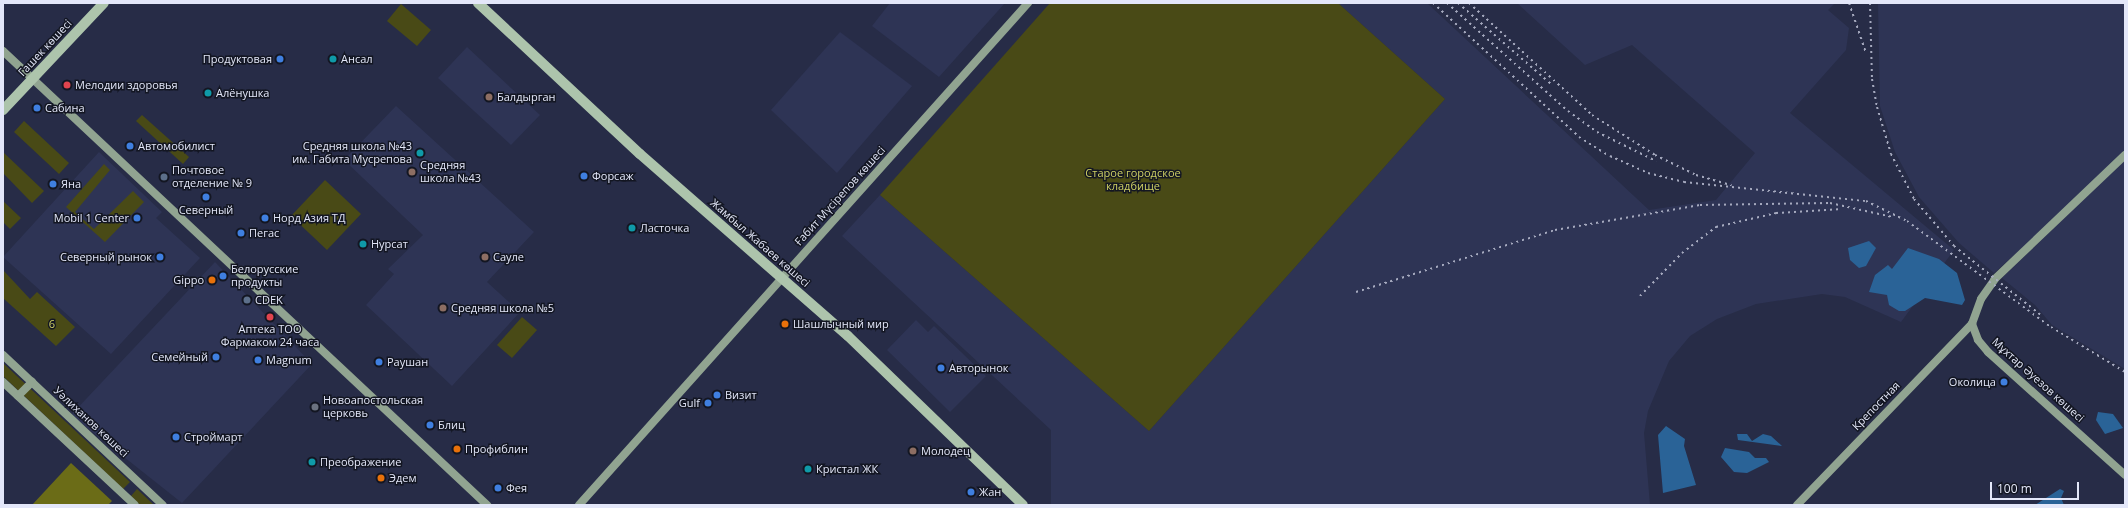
<!DOCTYPE html>
<html>
<head>
<meta charset="utf-8">
<style>
  body { margin:0 }
  #map { position:relative; width:2128px; height:508px; overflow:hidden; background:#272c47; font-family:"Open Sans",sans-serif }
  div>[style] { position:absolute }
  .built>* { inset:0; background:#2e3455 }
  .green>* { inset:0; background:#494a16 }
  .forest>* { inset:0; background:#6b6c17 }
  .water>* { inset:0; background:#2a6397 }
  .secondary>* { height:8px; margin:-4px; padding:0 4px; transform-origin:4px; border-radius:4px; background:#91a491 }
  .primary>* { height:10px; margin:-5px; padding:0 5px; transform-origin:5px; border-radius:5px; background:#adc4ac }
  .rail>* { height:2px; margin-top:-1px; transform-origin:0; background:repeating-linear-gradient(90deg,#a6aabf 0 2px,transparent 0 6px) }
  .dots>* { width:11px; height:11px; translate:-50% -50%; box-sizing:border-box; border:2px solid #131622; border-radius:50% }
  span { translate:-50% -50%; white-space:nowrap; text-align:center; line-height:1.15; -webkit-text-stroke:3px #131622; paint-order:stroke }
  .street-label { font-size:11px; color:#e3e7f9 }
  .poi-label { font-size:11px; color:#e3e7f9 }
  .right { translate:-100% -50%; text-align:right }
  .left { translate:0 -50%; text-align:left }
  .park-label { font-size:11px; color:#cfd164 }
  .frame { position:absolute; inset:0; border:4px solid #e3e7f9; pointer-events:none }
  .scale { position:absolute; left:1990px; top:482px; width:89px; height:18px; box-sizing:border-box; border:2px solid #e3e7f9; border-top:0; padding-left:5px; font-size:12px; line-height:14px; white-space:nowrap; color:#e3e7f9; -webkit-text-stroke:3px #131622; paint-order:stroke }
</style>
</head>
<body>
<div id="map">
  <div class="built">
    <div style="clip-path:polygon(890px 3px,1005px 3px,939px 77px,872px 26px)"></div>
    <div style="clip-path:polygon(1338px 3px,1427px 3px,1649px 210px,1716px 200px,1755px 153px,1632px 45px,1585px 65px,1517px 3px,1835px 3px,1828px 10px,1849px 28px,1846px 50px,1790px 113px,1954px 250px,1901px 322px,1845px 297px,1822px 294px,1756px 304px,1717px 319px,1690px 336px,1669px 361px,1648px 411px,1644px 433px,1650px 505px,1051px 505px,1051px 430px,842px 236px,880px 195px,1149px 431px,1445px 99px)"></div>
    <div style="clip-path:polygon(1878px 3px,2125px 3px,2125px 150px,2095px 184px,1994px 273px,1959px 243px,1919px 197px,1895px 152px,1880px 106px)"></div>
    <div style="clip-path:polygon(840px 32px,912px 86px,837px 173px,771px 110px)"></div>
    <div style="clip-path:polygon(467px 47px,540px 115px,511px 145px,438px 78px)"></div>
    <div style="clip-path:polygon(396px 106px,534px 232px,487px 282px,520px 312px,452px 386px,366px 305px,394px 274px,388px 269px,423px 235px,344px 160px)"></div>
    <div style="clip-path:polygon(99px 152px,162px 212px,156px 218px,200px 258px,111px 354px,3px 257px)"></div>
    <div style="clip-path:polygon(2125px 160px,2125px 369px,2052px 325px,2035px 305px,2002px 278px)"></div>
    <div style="clip-path:polygon(215px 262px,312px 364px,182px 503px,71px 415px)"></div>
    <div style="clip-path:polygon(916px 320px,928px 332px,934px 326px,986px 376px,950px 412px,887px 350px)"></div>
  </div>
  <div class="green">
    <div style="clip-path:polygon(1050px 3px,1338px 3px,1445px 99px,1149px 431px,880px 195px)"></div>
    <div style="clip-path:polygon(401px 4px,431px 30px,417px 46px,387px 21px)"></div>
    <div style="clip-path:polygon(142px 115px,189px 157px,183px 164px,136px 121px)"></div>
    <div style="clip-path:polygon(24px 121px,69px 163px,59px 174px,14px 132px)"></div>
    <div style="clip-path:polygon(3px 152px,44px 191px,32px 203px,3px 173px)"></div>
    <div style="clip-path:polygon(104px 164px,110px 170px,75px 212px,94px 229px,133px 191px,144px 202px,105px 242px,66px 207px)"></div>
    <div style="clip-path:polygon(325px 180px,361px 214px,327px 250px,291px 216px)"></div>
    <div style="clip-path:polygon(3px 201px,21px 218px,10px 229px,3px 222px)"></div>
    <div style="clip-path:polygon(3px 270px,30px 299px,37px 292px,75px 327px,56px 346px,3px 298px)"></div>
    <div style="clip-path:polygon(522px 317px,537px 330px,512px 358px,497px 345px)"></div>
    <div style="clip-path:polygon(3px 363px,130px 482px,123px 489px,3px 376px)"></div>
    <div style="clip-path:polygon(137px 489px,154px 505px,140px 505px,131px 496px)"></div>
  </div>
  <div class="forest">
    <div style="clip-path:polygon(71px 463px,112px 501px,108px 505px,32px 505px)"></div>
  </div>
  <div class="water">
    <div style="clip-path:polygon(1869px 241px,1876px 248px,1866px 266px,1859px 268px,1850px 260px,1848px 248px)"></div>
    <div style="clip-path:polygon(1908px 248px,1939px 259px,1957px 273px,1965px 300px,1962px 305px,1925px 298px,1905px 311px,1899px 311px,1889px 305px,1887px 295px,1869px 292px,1875px 275px,1888px 265px,1892px 269px)"></div>
    <div style="clip-path:polygon(2098px 412px,2113px 414px,2123px 428px,2105px 434px,2096px 420px)"></div>
    <div style="clip-path:polygon(1666px 426px,1685px 439px,1684px 446px,1696px 485px,1663px 493px,1658px 435px)"></div>
    <div style="clip-path:polygon(1737px 434px,1747px 434px,1752px 441px,1763px 434px,1771px 436px,1782px 446px,1738px 440px)"></div>
    <div style="clip-path:polygon(1725px 448px,1749px 452px,1755px 458px,1766px 458px,1769px 462px,1747px 473px,1734px 472px,1721px 457px)"></div>
    <div style="clip-path:polygon(2060px 489px,2064px 491px,2061px 498px,2064px 505px,2035px 505px)"></div>
  </div>
  <div class="secondary">
    <div style="left:3px;top:51px;width:664px;rotate:43.17deg"></div>
    <div style="left:2125px;top:155px;width:180px;rotate:136.4deg"></div>
    <div style="left:1995px;top:279px;width:24px;rotate:125deg"></div>
    <div style="left:1981px;top:299px;width:27px;rotate:110deg"></div>
    <div style="left:1972px;top:324px;width:17px;rotate:69deg"></div>
    <div style="left:1978px;top:340px;width:16px;rotate:50deg"></div>
    <div style="left:1988px;top:352px;width:184px;rotate:41.9deg"></div>
    <div style="left:3px;top:355px;width:219px;rotate:43.2deg"></div>
    <div style="left:3px;top:382px;width:180px;rotate:43deg"></div>
    <div style="left:18px;top:396px;width:20px;rotate:-45deg"></div>
    <div style="left:579px;top:505px;width:674px;rotate:-48.19deg"></div>
    <div style="left:1797px;top:505px;width:252px;rotate:-46deg"></div>
  </div>
  <div class="primary">
    <div style="left:478px;top:3px;width:221px;rotate:43deg"></div>
    <div style="left:640px;top:154px;width:276px;rotate:41.2deg"></div>
    <div style="left:848px;top:336px;width:243px;rotate:44deg"></div>
    <div style="left:3px;top:110px;width:147px;rotate:-46.7deg"></div>
  </div>
  <div class="rail">
    <div style="left:1433px;top:3px;width:198px;rotate:42.5deg"></div>
    <div style="left:1579px;top:137px;width:36px;rotate:32deg"></div>
    <div style="left:1610px;top:156px;width:42px;rotate:24.1deg"></div>
    <div style="left:1648px;top:173px;width:37px;rotate:14deg"></div>
    <div style="left:1684px;top:182px;width:183px;rotate:6deg"></div>
    <div style="left:1866px;top:201px;width:46px;rotate:26deg"></div>
    <div style="left:1907px;top:221px;width:179px;rotate:36.4deg"></div>
    <div style="left:2051px;top:327px;width:87px;rotate:31.3deg"></div>
    <div style="left:1447px;top:3px;width:162px;rotate:41.8deg"></div>
    <div style="left:1568px;top:111px;width:36px;rotate:36deg"></div>
    <div style="left:1597px;top:132px;width:66px;rotate:26.2deg"></div>
    <div style="left:1458px;top:3px;width:123px;rotate:41.1deg"></div>
    <div style="left:1469px;top:3px;width:166px;rotate:42.3deg"></div>
    <div style="left:1592px;top:115px;width:75px;rotate:32.4deg"></div>
    <div style="left:1655px;top:155px;width:46px;rotate:26deg"></div>
    <div style="left:1696px;top:175px;width:37px;rotate:16deg"></div>
    <div style="left:1849px;top:3px;width:53px;rotate:71.2deg"></div>
    <div style="left:1870px;top:3px;width:76px;rotate:88.5deg"></div>
    <div style="left:1872px;top:79px;width:28px;rotate:80deg"></div>
    <div style="left:1877px;top:107px;width:49px;rotate:73.4deg"></div>
    <div style="left:1891px;top:154px;width:51px;rotate:62.9deg"></div>
    <div style="left:1914px;top:199px;width:62px;rotate:49.6deg"></div>
    <div style="left:1954px;top:246px;width:112px;rotate:38.5deg"></div>
    <div style="left:1356px;top:292px;width:208px;rotate:-17.3deg"></div>
    <div style="left:1555px;top:230px;width:147px;rotate:-9.8deg"></div>
    <div style="left:1700px;top:205px;width:130px;rotate:-0.9deg"></div>
    <div style="left:1830px;top:203px;width:64px;rotate:12.7deg"></div>
    <div style="left:1640px;top:296px;width:60px;rotate:-45.7deg"></div>
    <div style="left:1682px;top:253px;width:43px;rotate:-37.4deg"></div>
    <div style="left:1716px;top:227px;width:62px;rotate:-13.1deg"></div>
    <div style="left:1776px;top:213px;width:66px;rotate:-3.5deg"></div>
  </div>
  <div class="dots">
    <div style="left:280px;top:59px;background:#3f7fe0"></div>
    <div style="left:333px;top:59px;background:#0f9aa8"></div>
    <div style="left:67px;top:85px;background:#e0444e"></div>
    <div style="left:208px;top:93px;background:#0f9aa8"></div>
    <div style="left:489px;top:97px;background:#8d6e63"></div>
    <div style="left:37px;top:108px;background:#3f7fe0"></div>
    <div style="left:130px;top:146px;background:#3f7fe0"></div>
    <div style="left:420px;top:153px;background:#0f9aa8"></div>
    <div style="left:412px;top:172px;background:#8d6e63"></div>
    <div style="left:584px;top:176px;background:#3f7fe0"></div>
    <div style="left:164px;top:177px;background:#5c6f8a"></div>
    <div style="left:53px;top:184px;background:#3f7fe0"></div>
    <div style="left:206px;top:197px;background:#3f7fe0"></div>
    <div style="left:137px;top:218px;background:#3f7fe0"></div>
    <div style="left:265px;top:218px;background:#3f7fe0"></div>
    <div style="left:632px;top:228px;background:#0f9aa8"></div>
    <div style="left:241px;top:233px;background:#3f7fe0"></div>
    <div style="left:363px;top:244px;background:#0f9aa8"></div>
    <div style="left:160px;top:257px;background:#3f7fe0"></div>
    <div style="left:485px;top:257px;background:#8d6e63"></div>
    <div style="left:223px;top:276px;background:#3f7fe0"></div>
    <div style="left:212px;top:280px;background:#e8710a"></div>
    <div style="left:247px;top:300px;background:#5c6f8a"></div>
    <div style="left:443px;top:308px;background:#8d6e63"></div>
    <div style="left:270px;top:317px;background:#e0444e"></div>
    <div style="left:785px;top:324px;background:#e8710a"></div>
    <div style="left:216px;top:357px;background:#3f7fe0"></div>
    <div style="left:258px;top:360px;background:#3f7fe0"></div>
    <div style="left:379px;top:362px;background:#3f7fe0"></div>
    <div style="left:941px;top:368px;background:#3f7fe0"></div>
    <div style="left:2004px;top:382px;background:#3f7fe0"></div>
    <div style="left:717px;top:395px;background:#3f7fe0"></div>
    <div style="left:708px;top:403px;background:#3f7fe0"></div>
    <div style="left:315px;top:407px;background:#6b7280"></div>
    <div style="left:430px;top:425px;background:#3f7fe0"></div>
    <div style="left:176px;top:437px;background:#3f7fe0"></div>
    <div style="left:457px;top:449px;background:#e8710a"></div>
    <div style="left:913px;top:451px;background:#8d6e63"></div>
    <div style="left:312px;top:462px;background:#0f9aa8"></div>
    <div style="left:808px;top:469px;background:#0f9aa8"></div>
    <div style="left:381px;top:478px;background:#e8710a"></div>
    <div style="left:498px;top:488px;background:#3f7fe0"></div>
    <div style="left:971px;top:492px;background:#3f7fe0"></div>
  </div>
  <div class="street-label">
    <span style="left:45px;top:48px;rotate:-47deg">Гашек көшесі</span>
    <span style="left:840px;top:196px;rotate:-48deg">Ғабит Мүсірепов көшесі</span>
    <span style="left:760px;top:243px;rotate:41deg">Жамбыл Жабаев көшесі</span>
    <span style="left:2038px;top:380px;rotate:42deg">Мұхтар Әуезов көшесі</span>
    <span style="left:1876px;top:406px;rotate:-46deg">Крепостная</span>
    <span style="left:91px;top:422px;rotate:43deg">Уәлиханов көшесі</span>
  </div>
  <div class="poi-label">
    <span class="right" style="left:272px;top:59px">Продуктовая</span>
    <span class="left" style="left:341px;top:59px">Ансал</span>
    <span class="left" style="left:75px;top:85px">Мелодии здоровья</span>
    <span class="left" style="left:216px;top:93px">Алёнушка</span>
    <span class="left" style="left:497px;top:97px">Балдырган</span>
    <span class="left" style="left:45px;top:108px">Сабина</span>
    <span class="left" style="left:138px;top:146px">Автомобилист</span>
    <span class="right" style="left:412px;top:153px">Средняя школа №43<br>им. Габита Мусрепова</span>
    <span class="left" style="left:420px;top:172px">Средняя<br>школа №43</span>
    <span class="left" style="left:172px;top:177px">Почтовое<br>отделение № 9</span>
    <span class="left" style="left:592px;top:176px">Форсаж</span>
    <span class="left" style="left:61px;top:184px">Яна</span>
    <span style="left:206px;top:210px">Северный</span>
    <span class="right" style="left:129px;top:218px">Mobil 1 Center</span>
    <span class="left" style="left:273px;top:218px">Норд Азия ТД</span>
    <span class="left" style="left:640px;top:228px">Ласточка</span>
    <span class="left" style="left:249px;top:233px">Пегас</span>
    <span class="left" style="left:371px;top:244px">Нурсат</span>
    <span class="right" style="left:152px;top:257px">Северный рынок</span>
    <span class="left" style="left:493px;top:257px">Сауле</span>
    <span class="left" style="left:231px;top:276px">Белорусские<br>продукты</span>
    <span class="right" style="left:204px;top:280px">Gippo</span>
    <span class="left" style="left:255px;top:300px">CDEK</span>
    <span class="left" style="left:451px;top:308px">Средняя школа №5</span>
    <span class="left" style="left:793px;top:324px">Шашлычный мир</span>
    <span style="left:270px;top:336px">Аптека ТОО<br>Фармаком 24 часа</span>
    <span class="right" style="left:208px;top:357px">Семейный</span>
    <span class="left" style="left:266px;top:360px">Magnum</span>
    <span class="left" style="left:387px;top:362px">Раушан</span>
    <span class="left" style="left:949px;top:368px">Авторынок</span>
    <span class="right" style="left:1996px;top:382px">Околица</span>
    <span class="left" style="left:725px;top:395px">Визит</span>
    <span class="left" style="left:323px;top:407px">Новоапостольская<br>церковь</span>
    <span class="right" style="left:700px;top:403px">Gulf</span>
    <span class="left" style="left:438px;top:425px">Блиц</span>
    <span class="left" style="left:184px;top:437px">Строймарт</span>
    <span class="left" style="left:465px;top:449px">Профиблин</span>
    <span class="left" style="left:921px;top:451px">Молодец</span>
    <span class="left" style="left:320px;top:462px">Преображение</span>
    <span class="left" style="left:816px;top:469px">Кристал ЖК</span>
    <span class="left" style="left:389px;top:478px">Эдем</span>
    <span class="left" style="left:506px;top:488px">Фея</span>
    <span class="left" style="left:979px;top:492px">Жан</span>
  </div>
  <div class="park-label">
    <span style="left:1133px;top:180px">Старое городское<br>кладбище</span>
    <span style="left:52px;top:324px">6</span>
  </div>
  <div class="frame"></div>
  <div class="scale">100 m</div>
</div>
</body>
</html>
